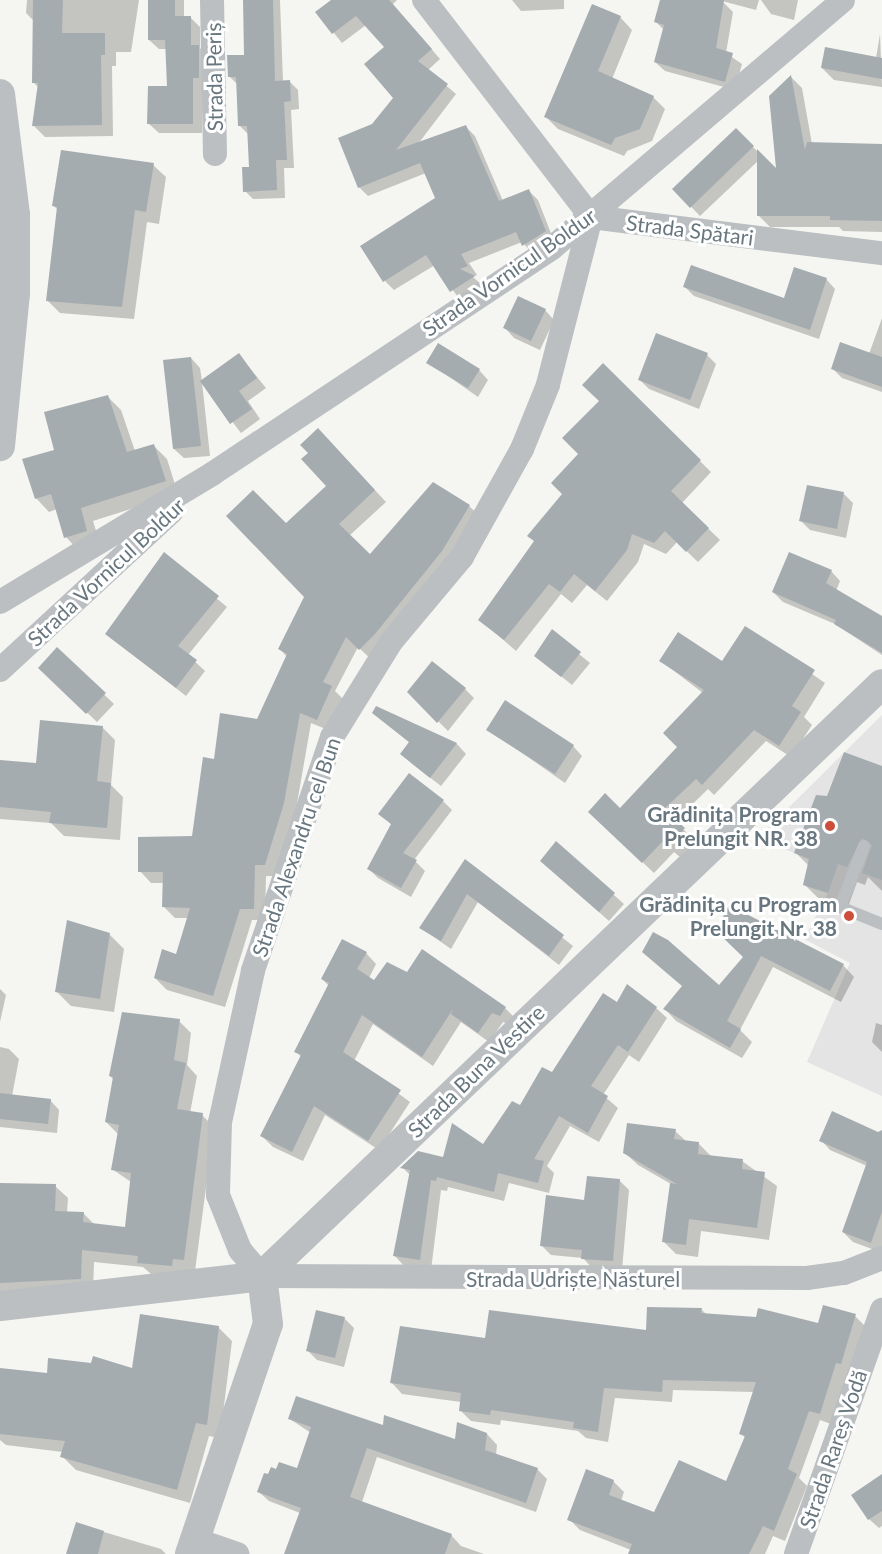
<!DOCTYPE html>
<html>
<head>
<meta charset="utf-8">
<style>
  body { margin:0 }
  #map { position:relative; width:882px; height:1554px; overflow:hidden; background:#f5f5f2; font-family:Lato,sans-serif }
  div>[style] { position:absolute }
  .built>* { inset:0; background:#e3e4e3 }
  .shadow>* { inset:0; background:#0003 }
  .building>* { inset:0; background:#a5acb0 }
  .service>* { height:12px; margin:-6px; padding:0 6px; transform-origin:6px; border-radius:6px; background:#bbbfc2 }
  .minor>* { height:24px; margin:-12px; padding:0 12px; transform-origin:12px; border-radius:12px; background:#bbbfc2 }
  .tertiary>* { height:30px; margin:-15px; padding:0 15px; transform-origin:15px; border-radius:15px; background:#bbbfc2 }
  .dots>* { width:16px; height:16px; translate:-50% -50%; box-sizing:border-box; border:3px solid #fff; border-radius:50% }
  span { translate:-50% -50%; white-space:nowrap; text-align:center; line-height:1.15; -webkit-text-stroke:6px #fff; paint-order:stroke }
  .street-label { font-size:21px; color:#68777f }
  .poi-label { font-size:21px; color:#68777f; font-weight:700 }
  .right { translate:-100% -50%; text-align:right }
</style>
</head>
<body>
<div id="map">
  <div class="built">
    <div style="clip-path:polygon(882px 715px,882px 1096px,807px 1062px,850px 963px,804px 939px,828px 893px,803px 885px,809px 859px,758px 838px)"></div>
  </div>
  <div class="shadow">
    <div style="clip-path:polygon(27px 0,139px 0,131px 52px,116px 52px,116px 66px,112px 66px,113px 136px,45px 137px,33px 125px,39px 88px,34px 83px,35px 22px,26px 13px)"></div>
    <div style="clip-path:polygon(149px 0,184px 0,184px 17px,190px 17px,200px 27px,200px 48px,208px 56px,202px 87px,202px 133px,159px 133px,149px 124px,168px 88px,167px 49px,159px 49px,149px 40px)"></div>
    <div style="clip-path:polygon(244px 0,280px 0,283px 82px,290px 82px,298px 90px,299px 109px,291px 110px,294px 168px,284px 168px,285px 198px,253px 199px,245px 191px,250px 169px,249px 135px,240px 126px,238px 85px,229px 76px,246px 56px)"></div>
    <div style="clip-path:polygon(333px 0,397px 0,393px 4px,440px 59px,428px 70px,456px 94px,418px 144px,466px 127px,475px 136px,503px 201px,528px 190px,538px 200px,554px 241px,533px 254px,522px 242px,469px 263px,477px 275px,473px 277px,483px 286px,460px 300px,435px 265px,394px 290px,385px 281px,437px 199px,426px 173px,368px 196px,359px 187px,373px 125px,395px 98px,386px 47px,366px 25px,342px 43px,317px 12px)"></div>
    <div style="clip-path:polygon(564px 0,564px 9px,521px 11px,512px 0)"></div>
    <div style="clip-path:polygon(662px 0,759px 0,756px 10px,722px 1px,733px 12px,726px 53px,742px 64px,735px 90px,665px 71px,655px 62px,664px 30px,656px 22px)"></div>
    <div style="clip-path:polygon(761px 0,798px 0,794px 20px,771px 14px)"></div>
    <div style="clip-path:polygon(620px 17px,632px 30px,612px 79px,653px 97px,665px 109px,652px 141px,627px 151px,624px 156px,558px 129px,546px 117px)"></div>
    <div style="clip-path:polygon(880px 34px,882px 87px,834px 80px,822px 68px,876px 58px)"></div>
    <div style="clip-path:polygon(791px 77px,802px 88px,812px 144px,882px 150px,882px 232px,843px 231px,839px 227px,770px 227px,758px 215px,759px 160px,700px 216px,674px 189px,736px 130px,778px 172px)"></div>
    <div style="clip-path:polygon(153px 165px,166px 177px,159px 224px,147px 222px,134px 319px,60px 313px,47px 300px,58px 210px,54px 206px)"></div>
    <div style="clip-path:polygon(826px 279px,835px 289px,819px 339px,694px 296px,685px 287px,785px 300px)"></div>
    <div style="clip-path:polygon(545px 310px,554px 320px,540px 350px,514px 338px,505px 328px)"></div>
    <div style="clip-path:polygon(882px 318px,882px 392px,842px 378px,832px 368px,869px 354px)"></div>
    <div style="clip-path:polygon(239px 355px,266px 388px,248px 401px,260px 419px,241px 433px,202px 382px,210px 456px,184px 458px,174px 449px,191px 358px,200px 368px,202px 381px)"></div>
    <div style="clip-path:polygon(707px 355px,716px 364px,699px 409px,649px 389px,640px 380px)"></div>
    <div style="clip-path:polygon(428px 362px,479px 370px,488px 380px,478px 397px)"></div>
    <div style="clip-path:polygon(603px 365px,711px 472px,682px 503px,720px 540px,698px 562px,677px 542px,666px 554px,644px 544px,638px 562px,607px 601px,587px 585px,572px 603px,561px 594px,516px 651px,480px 620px,535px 542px,564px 494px,601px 401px)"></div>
    <div style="clip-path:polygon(107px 396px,121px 410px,135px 451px,154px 446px,167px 459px,178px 494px,93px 521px,100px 544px,79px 551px,66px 537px,57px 509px,49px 512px,36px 498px,56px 451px)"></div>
    <div style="clip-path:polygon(330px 442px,386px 502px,349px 536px,370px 556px,469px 506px,481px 517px,372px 660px,358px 647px,335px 691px,343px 699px,328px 730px,311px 723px,295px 815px,277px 876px,266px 876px,265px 920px,252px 920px,225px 1007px,167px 990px,155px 978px,177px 955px,188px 918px,175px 918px,164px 907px,164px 883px,151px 883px,140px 871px,194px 838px,215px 761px,258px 720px,287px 657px,280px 649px,306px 597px,286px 525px,328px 486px)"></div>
    <div style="clip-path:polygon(844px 494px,853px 503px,846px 538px,810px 530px,801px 521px)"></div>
    <div style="clip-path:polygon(164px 555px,227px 607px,188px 655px,205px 671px,186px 696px,107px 634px)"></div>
    <div style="clip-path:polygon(831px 571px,840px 581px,836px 591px,882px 618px,882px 655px,835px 624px,783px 602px,773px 592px)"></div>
    <div style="clip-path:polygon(746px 628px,825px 683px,804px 717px,812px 725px,791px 757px,766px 741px,714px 795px,708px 789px,675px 821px,695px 841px,680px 857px,674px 852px,654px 873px,601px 823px,620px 810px,679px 747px,703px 693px,661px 661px,723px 663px)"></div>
    <div style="clip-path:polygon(552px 632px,590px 663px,572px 685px,536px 656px)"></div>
    <div style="clip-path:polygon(57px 649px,114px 704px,97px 722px,40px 668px)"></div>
    <div style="clip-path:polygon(465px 689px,474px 698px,448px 731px,409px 692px)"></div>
    <div style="clip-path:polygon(377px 708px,457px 744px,466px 754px,441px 786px,411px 763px,410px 743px,374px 713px)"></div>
    <div style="clip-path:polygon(102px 727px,115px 740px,111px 785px,123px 797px,120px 840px,64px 836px,51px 823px,0 819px,0 762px,37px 765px)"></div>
    <div style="clip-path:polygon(488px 729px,573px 746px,582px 756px,565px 783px)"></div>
    <div style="clip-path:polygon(882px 768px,882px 891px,868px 877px,865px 885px,857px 882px,847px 910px,823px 903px,805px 885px,809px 866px,796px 853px,828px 798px)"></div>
    <div style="clip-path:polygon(443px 801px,452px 810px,414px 860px,425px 871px,411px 897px,378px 878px,369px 869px,392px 825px,380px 813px)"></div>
    <div style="clip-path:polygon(556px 843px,624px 904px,609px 921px,551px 870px)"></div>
    <div style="clip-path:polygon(466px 861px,573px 946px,559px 965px,478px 902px,451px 949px,421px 928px)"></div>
    <div style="clip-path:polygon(110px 935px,124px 949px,114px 1012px,71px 1006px,57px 992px)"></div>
    <div style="clip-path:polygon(729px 943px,843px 965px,854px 977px,841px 1002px,773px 967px,740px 1030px,752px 1042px,742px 1058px,676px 1021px,665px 1009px,719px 987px,745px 958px)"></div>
    <div style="clip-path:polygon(366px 953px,376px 964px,369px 978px,374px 982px,407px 974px,505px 1008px,515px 1018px,511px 1026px,503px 1022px,489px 1042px,461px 1022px,433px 1066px,373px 1024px,354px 1061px,410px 1102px,379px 1150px,325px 1115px,303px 1161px,273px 1147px,262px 1136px,301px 1057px,296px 1051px,329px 986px,322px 979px)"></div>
    <div style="clip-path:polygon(0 989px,6px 995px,0 1022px)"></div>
    <div style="clip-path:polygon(618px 1004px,656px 1008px,667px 1018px,639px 1062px,629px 1055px,603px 1095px,618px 1108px,599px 1142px,570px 1126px,547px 1166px,554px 1173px,549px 1193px,509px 1183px,504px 1201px,448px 1187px,447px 1191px,441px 1190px,431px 1270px,405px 1267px,395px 1256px,411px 1176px,403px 1168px,484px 1146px)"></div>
    <div style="clip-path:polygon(179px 1021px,191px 1033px,187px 1065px,197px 1076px,190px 1113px,202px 1115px,214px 1127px,195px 1271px,151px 1274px,143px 1267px,94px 1262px,93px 1291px,0 1296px,0 1224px,55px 1186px,68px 1198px,67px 1213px,83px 1213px,95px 1225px,127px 1228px,131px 1182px,112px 1169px,119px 1135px,106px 1122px,114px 1080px,110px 1076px)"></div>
    <div style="clip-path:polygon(876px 1023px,882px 1025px,882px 1052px,872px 1042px)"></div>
    <div style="clip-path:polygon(0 1047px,9px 1049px,19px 1059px,12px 1096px,50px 1100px,59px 1110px,57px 1133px,0 1127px)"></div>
    <div style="clip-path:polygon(675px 1131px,687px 1142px,699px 1144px,712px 1157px,742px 1161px,777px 1186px,769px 1240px,701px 1231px,698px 1257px,676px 1254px,664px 1242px,671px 1184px,638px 1165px,625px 1153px)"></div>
    <div style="clip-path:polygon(882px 1135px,882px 1247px,880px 1252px,853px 1242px,843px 1232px,867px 1166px,830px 1150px,821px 1140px)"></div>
    <div style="clip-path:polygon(619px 1180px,629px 1190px,622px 1270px,592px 1268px,583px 1258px,551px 1255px,541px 1245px,586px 1202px)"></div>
    <div style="clip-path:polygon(701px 1309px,707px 1315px,819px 1325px,855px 1316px,865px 1326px,831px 1424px,820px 1420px,799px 1478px,807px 1486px,785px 1541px,773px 1536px,765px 1554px,629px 1554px,631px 1550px,580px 1530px,569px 1519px,613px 1481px,624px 1492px,621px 1501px,655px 1514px,726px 1483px,746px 1438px,740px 1433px,754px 1392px,673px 1390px,672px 1402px,615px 1398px,608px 1442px,586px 1438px,578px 1431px,501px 1420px,500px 1425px,471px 1421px,460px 1410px,461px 1402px,402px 1394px,392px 1383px,486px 1339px,647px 1331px)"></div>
    <div style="clip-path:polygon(344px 1318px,354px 1328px,344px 1367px,317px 1360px,307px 1350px)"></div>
    <div style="clip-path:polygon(218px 1327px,232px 1341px,220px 1438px,209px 1436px,190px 1503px,76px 1470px,62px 1456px,63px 1452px,6px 1445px,0 1440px,0 1369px,48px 1375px,133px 1370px)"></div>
    <div style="clip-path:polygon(290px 1419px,384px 1427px,456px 1441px,487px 1434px,497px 1445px,496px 1455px,537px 1469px,547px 1479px,536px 1512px,377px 1457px,362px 1502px,451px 1535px,461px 1546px,484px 1554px,285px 1554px,300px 1513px,269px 1501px,258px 1491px,277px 1471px,297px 1470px,311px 1433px)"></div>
    <div style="clip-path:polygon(882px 1476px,882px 1526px,879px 1528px,869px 1519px)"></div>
    <div style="clip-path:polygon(77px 1524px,161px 1549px,166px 1554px,68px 1554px)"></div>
  </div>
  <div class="building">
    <div style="clip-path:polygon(33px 0,63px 0,62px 33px,105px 33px,105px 55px,101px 55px,102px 125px,32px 126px,38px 83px,32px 83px)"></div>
    <div style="clip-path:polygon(148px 0,175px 0,175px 16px,191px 16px,191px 45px,199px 45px,199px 78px,193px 78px,193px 124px,147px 124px,148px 86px,167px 86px,165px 40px,148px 40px)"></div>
    <div style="clip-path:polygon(243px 0,273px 0,275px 81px,290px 80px,291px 101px,284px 102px,287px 160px,276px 160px,277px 190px,243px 192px,242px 167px,249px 167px,247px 126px,238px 126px,236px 77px,228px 77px,227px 55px,244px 55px)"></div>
    <div style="clip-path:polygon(331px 0,389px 0,432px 49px,418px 61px,448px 84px,396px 150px,466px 125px,499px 201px,529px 189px,546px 231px,522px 246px,516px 232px,461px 254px,468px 266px,460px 269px,475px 276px,450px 292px,426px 255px,383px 282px,360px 246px,435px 198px,420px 163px,358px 188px,338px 138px,372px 124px,393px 98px,364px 64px,384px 47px,356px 16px,332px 34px,315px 12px)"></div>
    <div style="clip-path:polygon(660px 0,724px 0,716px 48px,733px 53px,725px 82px,654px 62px,664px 25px,654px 22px)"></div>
    <div style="clip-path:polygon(592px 4px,621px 16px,598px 71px,654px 96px,640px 129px,615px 138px,611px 145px,544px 117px)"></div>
    <div style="clip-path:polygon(825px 47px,882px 58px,882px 79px,821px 68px)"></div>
    <div style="clip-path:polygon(791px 75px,805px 150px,807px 142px,882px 144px,882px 221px,830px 220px,830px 216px,757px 216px,757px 149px,776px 168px,769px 96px)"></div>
    <div style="clip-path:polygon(736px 128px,754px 146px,690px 208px,672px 189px)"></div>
    <div style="clip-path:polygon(61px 150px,154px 163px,146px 212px,135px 210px,122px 307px,46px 301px,57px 207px,52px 206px)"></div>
    <div style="clip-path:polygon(691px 265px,784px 298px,794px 267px,827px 278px,810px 330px,683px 287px)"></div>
    <div style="clip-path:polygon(518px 296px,546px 309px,531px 341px,503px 328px)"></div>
    <div style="clip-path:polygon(656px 333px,708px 353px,690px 400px,638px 380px)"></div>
    <div style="clip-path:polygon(840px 342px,882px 357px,882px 387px,831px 369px)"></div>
    <div style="clip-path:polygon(438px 343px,480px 369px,468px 388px,426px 363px)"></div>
    <div style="clip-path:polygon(239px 353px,257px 378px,239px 391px,252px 409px,230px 424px,200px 381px)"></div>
    <div style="clip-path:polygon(191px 357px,201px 446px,173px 449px,163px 360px)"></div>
    <div style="clip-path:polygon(603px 363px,701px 460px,671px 491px,709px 528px,686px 552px,665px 531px,654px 543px,632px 534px,627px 550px,595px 591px,574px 574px,560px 592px,549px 584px,504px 640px,478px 620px,534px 541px,527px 536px,562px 494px,551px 483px,578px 454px,562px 438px,599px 401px,582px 385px)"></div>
    <div style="clip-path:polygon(108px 395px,127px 452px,154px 444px,166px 481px,81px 508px,87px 531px,64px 538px,51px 494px,35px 499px,22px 459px,54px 450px,44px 412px)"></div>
    <div style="clip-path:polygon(318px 428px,375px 490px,339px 524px,370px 554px,433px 482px,470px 505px,442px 551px,375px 634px,359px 650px,346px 637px,323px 682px,332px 686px,317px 720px,300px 713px,284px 803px,265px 865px,255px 865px,254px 909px,240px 909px,213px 996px,154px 978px,162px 949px,176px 954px,190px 908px,162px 907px,163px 872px,138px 872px,138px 837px,192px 836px,203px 757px,214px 759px,220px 713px,257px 719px,287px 654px,278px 649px,304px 597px,226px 516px,253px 490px,286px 523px,326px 486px,301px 459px,308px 453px,300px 445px)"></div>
    <div style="clip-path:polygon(807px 485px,844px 492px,837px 529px,799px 521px)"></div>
    <div style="clip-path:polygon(164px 552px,219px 596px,178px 646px,197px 660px,176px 688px,105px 634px)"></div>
    <div style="clip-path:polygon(789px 552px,832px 570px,826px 583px,882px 616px,882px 653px,834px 624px,836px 620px,772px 592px)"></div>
    <div style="clip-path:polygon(745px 626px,815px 670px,792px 706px,801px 712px,779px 746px,754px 730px,702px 785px,696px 779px,664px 809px,685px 828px,668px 847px,662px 842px,642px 863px,588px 812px,605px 793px,620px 808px,677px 747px,663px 733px,704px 690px,659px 661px,678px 632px,722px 661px)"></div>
    <div style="clip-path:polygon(552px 629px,581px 652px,561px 677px,534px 656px)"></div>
    <div style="clip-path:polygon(57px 647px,106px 693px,86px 714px,38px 668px)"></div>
    <div style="clip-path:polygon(432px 661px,466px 688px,437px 723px,407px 692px)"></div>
    <div style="clip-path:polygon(505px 700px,574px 745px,555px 774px,486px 730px)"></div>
    <div style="clip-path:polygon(376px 706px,457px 743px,430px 778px,400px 754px,409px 742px,372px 713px)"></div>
    <div style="clip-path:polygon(40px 720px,103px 726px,97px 781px,111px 783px,107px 828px,49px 823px,51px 812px,0 807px,0 760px,36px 763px)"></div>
    <div style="clip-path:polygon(844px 752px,882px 766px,882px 880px,862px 873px,872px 845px,862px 838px,847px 867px,838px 864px,828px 893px,803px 885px,809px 859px,794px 853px,816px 795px,827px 796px)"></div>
    <div style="clip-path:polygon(409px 773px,444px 800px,403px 853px,417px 860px,401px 888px,367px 869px,391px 824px,378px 814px)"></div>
    <div style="clip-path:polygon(556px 841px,615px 893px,599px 912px,540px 861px)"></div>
    <div style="clip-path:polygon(465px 859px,564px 935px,549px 956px,467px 894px,441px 941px,419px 928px)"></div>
    <div style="clip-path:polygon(729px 905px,844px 964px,830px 991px,761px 956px,727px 1021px,741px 1029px,730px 1048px,663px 1009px,682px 986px,642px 952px,653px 932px,668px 940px,719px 985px,743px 957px,716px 931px)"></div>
    <div style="clip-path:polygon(67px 920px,110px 933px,100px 999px,55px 992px)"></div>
    <div style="clip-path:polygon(342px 939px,367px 952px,357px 969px,374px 980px,387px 962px,407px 972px,422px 949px,506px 1007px,500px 1016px,492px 1013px,478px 1033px,451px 1014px,453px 1009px,422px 1057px,362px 1015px,343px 1052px,401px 1090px,368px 1141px,314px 1106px,292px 1152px,260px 1136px,301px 1055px,294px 1052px,329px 983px,321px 979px)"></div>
    <div style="clip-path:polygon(627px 984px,657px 1007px,628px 1052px,618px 1045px,591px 1086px,608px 1096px,588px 1133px,559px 1116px,534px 1159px,544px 1161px,538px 1183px,498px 1173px,494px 1192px,437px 1177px,436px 1181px,431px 1180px,420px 1260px,393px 1256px,410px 1170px,400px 1168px,418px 1151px,443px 1157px,452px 1123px,483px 1144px,512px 1101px,520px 1105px,542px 1067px,552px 1072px,603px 993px,617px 1002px)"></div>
    <div style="clip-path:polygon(122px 1012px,180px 1019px,174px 1060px,186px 1063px,177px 1109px,203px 1113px,184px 1260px,173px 1259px,172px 1266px,137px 1263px,138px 1256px,82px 1250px,81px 1279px,0 1283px,0 1183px,56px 1184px,55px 1211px,84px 1212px,83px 1222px,125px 1227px,131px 1173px,111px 1170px,119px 1125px,105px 1122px,113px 1077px,109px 1076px)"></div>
    <div style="clip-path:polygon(0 1093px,51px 1099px,48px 1124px,0 1119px)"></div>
    <div style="clip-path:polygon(832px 1111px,878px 1132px,882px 1130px,882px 1212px,871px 1243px,842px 1232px,867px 1162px,819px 1141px)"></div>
    <div style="clip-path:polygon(627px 1123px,676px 1129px,674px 1139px,699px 1142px,698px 1154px,743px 1159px,742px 1169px,765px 1172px,757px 1228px,689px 1219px,686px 1245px,662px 1242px,670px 1183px,677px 1184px,623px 1153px)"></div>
    <div style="clip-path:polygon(587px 1176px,620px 1179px,613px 1261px,581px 1259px,582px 1250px,540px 1246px,546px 1195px,584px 1200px)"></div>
    <div style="clip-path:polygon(823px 1305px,856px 1314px,841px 1364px,836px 1363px,820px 1414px,809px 1411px,788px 1469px,797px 1474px,774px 1531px,763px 1526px,749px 1554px,628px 1554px,632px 1544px,567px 1520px,586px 1469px,614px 1480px,609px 1495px,654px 1512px,679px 1460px,726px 1481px,745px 1436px,739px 1434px,756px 1382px,663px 1380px,662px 1392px,604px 1388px,598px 1432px,573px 1428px,574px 1422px,491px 1410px,490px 1415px,459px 1411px,461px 1393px,390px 1383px,400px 1326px,485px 1338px,489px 1310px,646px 1330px,647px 1307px,702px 1308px,701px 1313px,756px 1317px,758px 1308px,818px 1323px)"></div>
    <div style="clip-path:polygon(316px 1310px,345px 1317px,335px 1358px,306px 1351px)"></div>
    <div style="clip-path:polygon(140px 1314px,219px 1326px,207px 1425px,196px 1423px,177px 1490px,60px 1457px,65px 1441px,0 1434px,0 1368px,47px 1373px,48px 1358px,91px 1363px,93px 1356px,132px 1368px)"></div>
    <div style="clip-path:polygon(296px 1396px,383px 1425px,384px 1415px,455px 1439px,457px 1422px,487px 1433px,485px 1450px,538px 1468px,526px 1503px,367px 1448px,350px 1497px,452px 1534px,445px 1554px,284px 1554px,301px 1508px,257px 1492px,264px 1473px,268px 1474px,271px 1467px,276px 1469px,279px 1462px,297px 1468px,311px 1427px,288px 1419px)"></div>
    <div style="clip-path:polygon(882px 1474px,882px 1511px,868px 1520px,851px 1495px)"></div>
    <div style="clip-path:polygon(76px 1522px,104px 1531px,98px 1554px,66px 1554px)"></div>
  </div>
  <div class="service">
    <div style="left:864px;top:846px;width:66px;rotate:111.5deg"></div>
    <div style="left:840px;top:907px;width:45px;rotate:22deg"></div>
  </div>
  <div class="minor">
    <div style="left:212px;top:0;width:154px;rotate:88.9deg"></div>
    <div style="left:424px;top:0;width:274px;rotate:52.4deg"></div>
    <div style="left:591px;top:217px;width:293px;rotate:7.1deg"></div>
    <div style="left:591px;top:217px;width:173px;rotate:104.4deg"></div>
    <div style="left:548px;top:385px;width:69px;rotate:112.1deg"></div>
    <div style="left:522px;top:449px;width:124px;rotate:119.1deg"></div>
    <div style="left:462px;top:557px;width:111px;rotate:129.9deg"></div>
    <div style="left:391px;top:642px;width:112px;rotate:121.8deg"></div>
    <div style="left:332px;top:737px;width:247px;rotate:108.7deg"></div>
    <div style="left:253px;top:971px;width:155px;rotate:102.3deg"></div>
    <div style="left:220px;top:1122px;width:73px;rotate:91.6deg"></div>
    <div style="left:218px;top:1195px;width:59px;rotate:68.2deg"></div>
    <div style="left:240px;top:1250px;width:34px;rotate:50deg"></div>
    <div style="left:262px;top:1276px;width:545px;rotate:0.21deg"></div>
    <div style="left:807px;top:1278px;width:37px;rotate:-8deg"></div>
    <div style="left:844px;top:1273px;width:41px;rotate:-21.5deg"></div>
    <div style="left:0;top:602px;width:248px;rotate:-31.1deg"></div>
    <div style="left:212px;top:474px;width:408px;rotate:-33.6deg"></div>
    <div style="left:552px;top:248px;width:382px;rotate:-40.4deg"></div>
    <div style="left:0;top:670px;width:233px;rotate:-42.7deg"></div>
    <div style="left:194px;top:1539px;width:46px;rotate:19.2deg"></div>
    <div style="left:796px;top:1554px;width:259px;rotate:-70.6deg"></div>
  </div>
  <div class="tertiary">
    <div style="left:0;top:94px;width:122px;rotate:82.9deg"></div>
    <div style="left:15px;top:215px;width:78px;rotate:90deg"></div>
    <div style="left:15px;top:293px;width:154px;rotate:95.6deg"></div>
    <div style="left:0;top:1306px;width:264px;rotate:-6.5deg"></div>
    <div style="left:262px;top:1276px;width:857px;rotate:-43.68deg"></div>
    <div style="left:190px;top:1554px;width:243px;rotate:-71.3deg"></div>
    <div style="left:268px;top:1324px;width:48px;rotate:-97.1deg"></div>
  </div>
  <div class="dots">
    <div style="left:830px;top:826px;background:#cd4f3b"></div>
    <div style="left:849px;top:916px;background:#cd4f3b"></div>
  </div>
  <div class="street-label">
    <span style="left:214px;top:77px;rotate:-91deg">Strada Periș</span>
    <span style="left:690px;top:230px;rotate:7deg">Strada Spătari</span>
    <span style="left:509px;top:272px;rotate:-35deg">Strada Vornicul Boldur</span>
    <span style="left:106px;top:572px;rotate:-43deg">Strada Vornicul Boldur</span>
    <span style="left:296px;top:847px;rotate:-71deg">Strada Alexandru cel Bun</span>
    <span style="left:476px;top:1071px;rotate:-44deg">Strada Buna Vestire</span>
    <span style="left:573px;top:1279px">Strada Udriște Năsturel</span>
    <span style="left:833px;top:1449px;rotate:-71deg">Strada Rareș Vodă</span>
  </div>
  <div class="poi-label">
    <span class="right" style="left:818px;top:826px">Grădinița Program<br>Prelungit NR. 38</span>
    <span class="right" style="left:837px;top:916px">Grădinița cu Program<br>Prelungit Nr. 38</span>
  </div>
</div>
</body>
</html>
